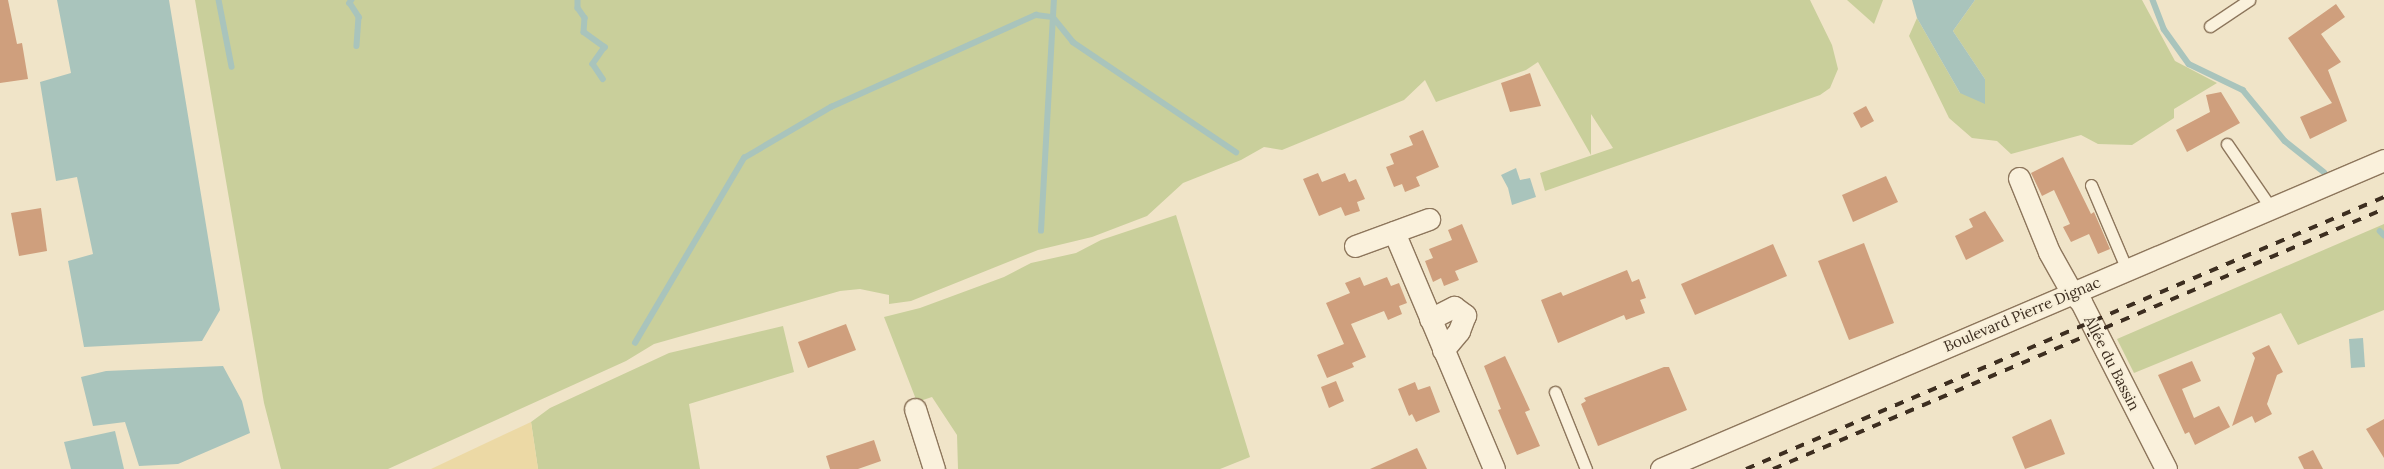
<!DOCTYPE html>
<html>
<head>
<meta charset="utf-8">
<style>
  body { margin:0 }
  #map { position:relative; width:2384px; height:469px; overflow:hidden; background:#f0e4c8; font-family:Lora,serif }
  div>[style] { position:absolute }
  .green>* { inset:0; background:#c9cf9b }
  .sand>* { inset:0; background:#ecd9a5 }
  .water>* { inset:0; background:#a9c4bc }
  .stream>* { height:5.5px; margin:-2.75px; padding:0 2.75px; transform-origin:2.75px; border-radius:2.75px; background:#a9c4bc }
  .building>* { inset:0; background:#cf9f7d }
  .roads { filter:drop-shadow(1px 0 #8d765c) drop-shadow(-1px 0 #8d765c) drop-shadow(0 1px #8d765c) drop-shadow(0 -1px #8d765c) }
  .lane>* { height:11px; margin:-5.5px; padding:0 5.5px; transform-origin:5.5px; border-radius:5.5px; background:#faf1dc }
  .street>* { height:21px; margin:-10.5px; padding:0 10.5px; transform-origin:10.5px; border-radius:10.5px; background:#faf1dc }
  .rail>* { height:4px; margin-top:-2px; transform-origin:0; background:repeating-linear-gradient(90deg,#3d2e20 0 9px,transparent 0 18px) }
  span { translate:-50% -50%; white-space:nowrap; text-align:center; line-height:1.15; -webkit-text-stroke:4px #f7eed8; paint-order:stroke }
  .street-label { font-size:15px; color:#3d2e20 }
</style>
</head>
<body>
<div id="map">
  <div class="green">
    <div style="clip-path:polygon(195px 0,1810px 0,1832px 45px,1838px 69px,1830px 88px,1820px 95px,1545px 191px,1540px 173px,1613px 148px,1591px 114px,1591px 155px,1538px 62px,1526px 70px,1436px 102px,1425px 80px,1404px 100px,1282px 150px,1264px 147px,1241px 160px,1183px 183px,1147px 216px,1092px 237px,1038px 250px,911px 301px,889px 304px,889px 295px,860px 289px,840px 291px,654px 344px,626px 361px,388px 469px,281px 469px,264px 403px)"></div>
    <div style="clip-path:polygon(1847px 0,1883px 0,1874px 24px)"></div>
    <div style="clip-path:polygon(1975px 0,2142px 0,2175px 61px,2217px 83px,2174px 109px,2174px 118px,2132px 145px,2098px 144px,2081px 135px,2011px 154px,1997px 141px,1972px 138px,1949px 118px,1909px 36px,1917px 18px,1960px 93px,1985px 79px,1953px 31px)"></div>
    <div style="clip-path:polygon(1176px 215px,1250px 457px,1220px 469px,958px 469px,957px 435px,932px 397px,917px 402px,884px 317px,920px 308px,1004px 277px,1031px 263px,1076px 253px,1101px 240px)"></div>
    <div style="clip-path:polygon(2384px 224px,2384px 310px,2298px 345px,2281px 313px,2134px 373px,2117px 339px)"></div>
    <div style="clip-path:polygon(783px 326px,794px 372px,689px 404px,700px 469px,538px 469px,531px 422px,550px 408px,669px 353px)"></div>
  </div>
  <div class="sand">
    <div style="clip-path:polygon(531px 422px,538px 469px,431px 469px)"></div>
  </div>
  <div class="water">
    <div style="clip-path:polygon(57px 0,169px 0,220px 310px,202px 341px,84px 347px,68px 261px,93px 254px,77px 177px,56px 181px,40px 82px,71px 73px)"></div>
    <div style="clip-path:polygon(1912px 0,1975px 0,1953px 31px,1985px 79px,1985px 104px,1960px 93px,1917px 18px)"></div>
    <div style="clip-path:polygon(1516px 168px,1520px 180px,1530px 178px,1536px 197px,1512px 205px,1508px 188px,1501px 175px)"></div>
    <div style="clip-path:polygon(2363px 338px,2365px 367px,2351px 368px,2349px 339px)"></div>
    <div style="clip-path:polygon(223px 366px,242px 401px,250px 433px,178px 464px,139px 466px,125px 422px,93px 426px,81px 377px,106px 371px)"></div>
    <div style="clip-path:polygon(115px 431px,124px 469px,71px 469px,64px 442px)"></div>
  </div>
  <div class="stream">
    <div style="left:219px;top:0;width:68px;rotate:79deg"></div>
    <div style="left:352px;top:0;width:4px;rotate:124deg"></div>
    <div style="left:350px;top:3px;width:17px;rotate:57deg"></div>
    <div style="left:359px;top:17px;width:29px;rotate:94deg"></div>
    <div style="left:578px;top:0;width:8px;rotate:90deg"></div>
    <div style="left:578px;top:8px;width:12px;rotate:55deg"></div>
    <div style="left:585px;top:18px;width:14px;rotate:94deg"></div>
    <div style="left:584px;top:32px;width:26px;rotate:36deg"></div>
    <div style="left:605px;top:47px;width:21px;rotate:125deg"></div>
    <div style="left:593px;top:64px;width:18px;rotate:56deg"></div>
    <div style="left:2153px;top:0;width:31px;rotate:69deg"></div>
    <div style="left:2164px;top:29px;width:43px;rotate:54.5deg"></div>
    <div style="left:2189px;top:64px;width:60px;rotate:25.7deg"></div>
    <div style="left:2243px;top:90px;width:66px;rotate:50.5deg"></div>
    <div style="left:2285px;top:141px;width:50px;rotate:38.5deg"></div>
    <div style="left:1041px;top:231px;width:231px;rotate:-86.8deg"></div>
    <div style="left:2380px;top:231px;width:6px;rotate:45deg"></div>
    <div style="left:635px;top:343px;width:215px;rotate:-59.5deg"></div>
    <div style="left:744px;top:158px;width:101px;rotate:-30.4deg"></div>
    <div style="left:831px;top:107px;width:225px;rotate:-24.2deg"></div>
    <div style="left:1036px;top:15px;width:17px;rotate:7deg"></div>
    <div style="left:1053px;top:17px;width:32px;rotate:51deg"></div>
    <div style="left:1073px;top:42px;width:197px;rotate:34deg"></div>
  </div>
  <div class="building">
    <div style="clip-path:polygon(0 0,8px 0,17px 44px,22px 43px,28px 79px,0 83px)"></div>
    <div style="clip-path:polygon(2336px 4px,2345px 17px,2321px 34px,2341px 62px,2328px 70px,2347px 121px,2310px 139px,2300px 117px,2332px 103px,2288px 38px)"></div>
    <div style="clip-path:polygon(1530px 73px,1541px 106px,1510px 112px,1501px 83px)"></div>
    <div style="clip-path:polygon(2221px 92px,2240px 123px,2187px 152px,2176px 130px,2210px 112px,2206px 95px)"></div>
    <div style="clip-path:polygon(1866px 106px,1874px 121px,1861px 128px,1853px 113px)"></div>
    <div style="clip-path:polygon(1423px 130px,1439px 167px,1416px 177px,1420px 186px,1405px 192px,1402px 184px,1394px 187px,1386px 167px,1394px 164px,1390px 154px,1413px 145px,1409px 136px)"></div>
    <div style="clip-path:polygon(2063px 157px,2091px 214px,2094px 212px,2110px 249px,2098px 254px,2089px 234px,2071px 242px,2063px 227px,2070px 224px,2054px 190px,2042px 196px,2031px 173px)"></div>
    <div style="clip-path:polygon(1318px 173px,1322px 182px,1345px 173px,1349px 182px,1356px 179px,1365px 199px,1357px 202px,1360px 211px,1345px 216px,1341px 207px,1319px 216px,1303px 179px)"></div>
    <div style="clip-path:polygon(1886px 176px,1898px 202px,1853px 222px,1842px 195px)"></div>
    <div style="clip-path:polygon(41px 208px,47px 251px,19px 256px,11px 213px)"></div>
    <div style="clip-path:polygon(1985px 211px,2004px 241px,1966px 260px,1955px 236px,1973px 227px,1969px 219px)"></div>
    <div style="clip-path:polygon(1462px 224px,1478px 262px,1455px 271px,1459px 280px,1444px 286px,1441px 278px,1433px 282px,1425px 261px,1433px 258px,1429px 249px,1452px 240px,1448px 230px)"></div>
    <div style="clip-path:polygon(1864px 243px,1894px 323px,1849px 340px,1818px 261px)"></div>
    <div style="clip-path:polygon(1773px 244px,1787px 276px,1695px 315px,1681px 284px)"></div>
    <div style="clip-path:polygon(1627px 270px,1632px 282px,1639px 279px,1646px 298px,1640px 300px,1645px 313px,1626px 320px,1624px 315px,1558px 343px,1541px 300px,1561px 292px,1563px 296px)"></div>
    <div style="clip-path:polygon(1360px 277px,1364px 286px,1387px 277px,1391px 286px,1399px 283px,1407px 303px,1399px 306px,1402px 314px,1388px 320px,1384px 311px,1351px 324px,1366px 357px,1352px 363px,1354px 367px,1327px 378px,1317px 355px,1344px 344px,1326px 303px,1350px 293px,1345px 283px)"></div>
    <div style="clip-path:polygon(846px 324px,856px 350px,808px 368px,798px 342px)"></div>
    <div style="clip-path:polygon(2269px 345px,2283px 372px,2277px 375px,2267px 404px,2272px 414px,2255px 423px,2252px 416px,2232px 426px,2255px 358px,2252px 353px)"></div>
    <div style="clip-path:polygon(1505px 356px,1530px 410px,1525px 412px,1540px 446px,1517px 455px,1498px 410px,1501px 409px,1484px 366px)"></div>
    <div style="clip-path:polygon(2192px 361px,2201px 381px,2182px 389px,2194px 418px,2219px 406px,2230px 427px,2195px 445px,2189px 432px,2185px 434px,2158px 375px)"></div>
    <div style="clip-path:polygon(1664px 367px,1669px 367px,1687px 410px,1598px 446px,1581px 404px,1586px 401px,1584px 398px)"></div>
    <div style="clip-path:polygon(1336px 381px,1344px 401px,1329px 408px,1321px 387px)"></div>
    <div style="clip-path:polygon(1415px 382px,1418px 390px,1430px 386px,1440px 412px,1416px 422px,1412px 414px,1409px 416px,1398px 389px)"></div>
    <div style="clip-path:polygon(2051px 419px,2065px 454px,2025px 469px,2012px 437px)"></div>
    <div style="clip-path:polygon(2384px 419px,2384px 458px,2366px 429px)"></div>
    <div style="clip-path:polygon(874px 440px,881px 461px,858px 469px,830px 469px,826px 456px)"></div>
    <div style="clip-path:polygon(1417px 448px,1427px 469px,1370px 469px)"></div>
    <div style="clip-path:polygon(2313px 450px,2323px 469px,2304px 469px,2298px 457px)"></div>
  </div>
  <div class="roads">
    <div class="lane">
      <div style="left:2210px;top:26px;width:47px;rotate:-33.7deg"></div>
      <div style="left:2227px;top:144px;width:78px;rotate:55.5deg"></div>
      <div style="left:2091px;top:185px;width:92px;rotate:67deg"></div>
      <div style="left:1555px;top:392px;width:83px;rotate:68.1deg"></div>
    </div>
    <div class="street">
      <div style="left:2019px;top:178px;width:80px;rotate:67.9deg"></div>
      <div style="left:2049px;top:252px;width:47px;rotate:60.7deg"></div>
      <div style="left:2072px;top:293px;width:13px;rotate:45deg"></div>
      <div style="left:2081px;top:302px;width:187px;rotate:63deg"></div>
      <div style="left:1394px;top:232px;width:257px;rotate:67.1deg"></div>
      <div style="left:1355px;top:246px;width:79px;rotate:-20deg"></div>
      <div style="left:1430px;top:319px;width:27px;rotate:-27deg"></div>
      <div style="left:1454px;top:307px;width:14px;rotate:36deg"></div>
      <div style="left:1465px;top:315px;width:17px;rotate:111deg"></div>
      <div style="left:1459px;top:331px;width:25px;rotate:130deg"></div>
      <div style="left:915px;top:409px;width:63px;rotate:72.4deg"></div>
      <div style="left:1661px;top:469px;width:786px;rotate:-23.14deg"></div>
    </div>
  </div>
  <div class="rail">
    <div style="left:1746px;top:469px;width:694px;rotate:-23.09deg"></div>
    <div style="left:1773px;top:469px;width:664px;rotate:-23.05deg"></div>
  </div>
  <div class="street-label">
    <span style="left:2022px;top:314px;rotate:-23deg">Boulevard Pierre Dignac</span>
    <span style="left:2112px;top:363px;rotate:63deg">Allée du Bassin</span>
  </div>
</div>
</body>
</html>
